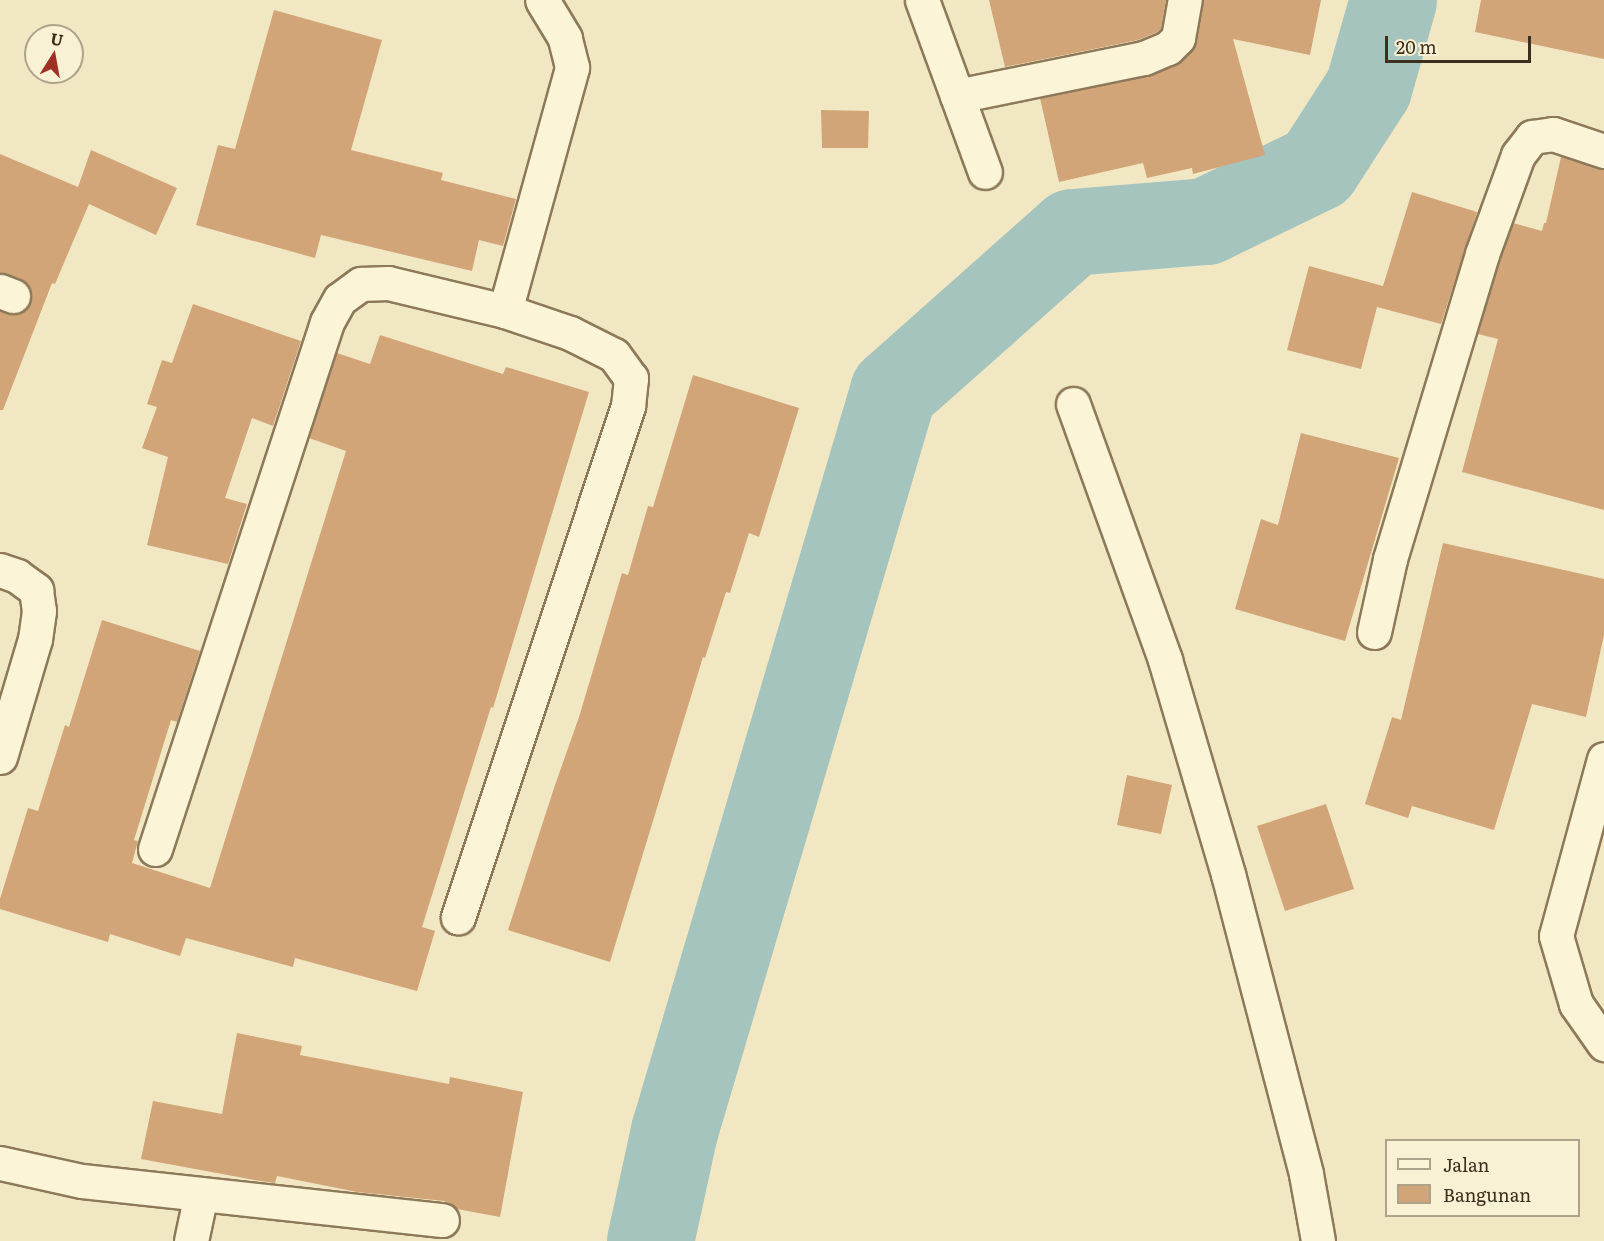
<!DOCTYPE html>
<html>
<head>
<meta charset="utf-8">
<style>
  body { margin:0 }
  #map { position:relative; width:1604px; height:1241px; overflow:hidden; background:#f1e8c3; font-family:Literata,serif }
  div>[style] { position:absolute }
  .river>* { height:87px; margin:-43.5px; padding:0 43.5px; transform-origin:43.5px; border-radius:43.5px; background:#a6c4be }
  .building>* { inset:0; background:#d1a577 }
  .roads { filter:drop-shadow(2px 0 #8d7959) drop-shadow(-2px 0 #8d7959) drop-shadow(0 2px #8d7959) drop-shadow(0 -2px #8d7959) }
  .street>* { height:33px; margin:-16.5px; padding:0 16.5px; transform-origin:16.5px; border-radius:16.5px; background:#fbf4d7 }
  span { translate:-50% -50%; white-space:nowrap; text-align:center; line-height:1.15; -webkit-text-stroke:4.5px #f8f1d4; paint-order:stroke }
  .legend { position:absolute; left:1385px; top:1139px; width:195px; height:78px; box-sizing:border-box; background:#f8f1d4; border:2px solid #ada38b; margin:0; padding:8px 10px; list-style:none; font-size:18px; color:#3c2f1e }
  .legend li { display:flex; align-items:center; gap:12px; height:30px }
  .legend b { width:30px; border:2px solid #ada38b }
  .north { position:absolute; left:24px; top:24px; width:60px; height:60px; box-sizing:border-box; background:#f8f1d4; border:2px solid #ada38b; border-radius:50%; rotate:11deg; font-size:16px; font-weight:700; line-height:24px; text-align:center; color:#3c2f1e }
  .north::after { content:''; display:block; margin:auto; width:21px; height:27px; background:#9f3025; clip-path:polygon(50% 0,100% 100%,50% 72%,0 100%) }
  .scale { position:absolute; left:1385px; top:36px; width:146px; height:27px; box-sizing:border-box; border:3px solid #3c2f1e; border-top:0; padding-left:8px; font-size:18px; line-height:21px; white-space:nowrap; color:#3c2f1e; -webkit-text-stroke:4px #f8f1d4; paint-order:stroke }
</style>
</head>
<body>
<div id="map">
  <div class="river">
    <div style="left:650px;top:1241px;width:113px;rotate:-77.7deg"></div>
    <div style="left:674px;top:1131px;width:772px;rotate:-73.51deg"></div>
    <div style="left:893px;top:391px;width:239px;rotate:-41.6deg"></div>
    <div style="left:1072px;top:232px;width:134px;rotate:-4.7deg"></div>
    <div style="left:1206px;top:221px;width:123px;rotate:-25.9deg"></div>
    <div style="left:1317px;top:167px;width:94px;rotate:-57.2deg"></div>
    <div style="left:1368px;top:88px;width:91px;rotate:-74.1deg"></div>
  </div>
  <div class="building">
    <div style="clip-path:polygon(989px 0,1166px 0,1161px 29px,1157px 32px,1138px 40px,1005px 67px)"></div>
    <div style="clip-path:polygon(1203px 0,1321px 0,1310px 55px,1233px 39px,1265px 155px,1193px 174px,1192px 168px,1147px 178px,1143px 163px,1059px 182px,1040px 98px,1148px 76px,1176px 65px,1191px 51px,1196px 42px)"></div>
    <div style="clip-path:polygon(1481px 0,1604px 0,1604px 59px,1475px 32px)"></div>
    <div style="clip-path:polygon(274px 10px,382px 40px,351px 150px,443px 173px,441px 180px,516px 199px,503px 246px,479px 240px,472px 271px,321px 235px,315px 258px,196px 225px,218px 145px,235px 149px)"></div>
    <div style="clip-path:polygon(821px 110px,869px 111px,868px 148px,822px 148px)"></div>
    <div style="clip-path:polygon(91px 150px,177px 188px,156px 235px,89px 204px,55px 284px,52px 283px,3px 410px,0 410px,0 311px,15px 315px,24px 311px,30px 303px,32px 294px,28px 285px,20px 279px,0 273px,0 154px,78px 187px)"></div>
    <div style="clip-path:polygon(1561px 157px,1604px 169px,1604px 510px,1462px 472px,1498px 339px,1478px 334px,1500px 260px,1513px 223px,1542px 231px,1544px 223px,1546px 223px)"></div>
    <div style="clip-path:polygon(1412px 192px,1477px 212px,1441px 324px,1377px 307px,1361px 369px,1287px 350px,1309px 266px,1383px 286px)"></div>
    <div style="clip-path:polygon(193px 304px,301px 341px,273px 426px,252px 418px,225px 498px,247px 504px,228px 564px,147px 545px,168px 457px,142px 448px,157px 407px,147px 404px,162px 360px,172px 363px)"></div>
    <div style="clip-path:polygon(380px 335px,503px 374px,506px 367px,589px 392px,493px 708px,491px 707px,422px 927px,435px 931px,417px 991px,295px 958px,293px 967px,186px 938px,180px 956px,110px 934px,108px 942px,0 909px,0 899px,28px 808px,38px 811px,65px 725px,69px 727px,102px 620px,200px 651px,177px 722px,171px 720px,134px 840px,138px 841px,132px 863px,210px 888px,346px 451px,309px 438px,337px 353px,370px 364px)"></div>
    <div style="clip-path:polygon(693px 375px,799px 408px,759px 537px,749px 533px,730px 593px,726px 592px,705px 658px,703px 657px,610px 962px,508px 930px,554px 788px,579px 717px,622px 573px,628px 575px,648px 506px,653px 507px)"></div>
    <div style="clip-path:polygon(1301px 433px,1399px 458px,1345px 641px,1235px 609px,1261px 519px,1278px 525px)"></div>
    <div style="clip-path:polygon(1443px 543px,1604px 579px,1604px 635px,1586px 717px,1532px 704px,1494px 830px,1412px 806px,1408px 818px,1365px 804px,1392px 717px,1401px 720px)"></div>
    <div style="clip-path:polygon(1127px 775px,1172px 785px,1161px 834px,1117px 825px)"></div>
    <div style="clip-path:polygon(1326px 804px,1354px 889px,1285px 911px,1257px 826px)"></div>
    <div style="clip-path:polygon(237px 1033px,302px 1046px,300px 1055px,449px 1084px,450px 1077px,523px 1092px,500px 1217px,457px 1209px,444px 1201px,357px 1192px,277px 1176px,275px 1183px,260px 1181px,141px 1159px,153px 1101px,222px 1114px)"></div>
  </div>
  <div class="roads">
    <div class="street">
      <div style="left:922px;top:0;width:183px;rotate:69.9deg"></div>
      <div style="left:957px;top:96px;width:191px;rotate:-11.5deg"></div>
      <div style="left:1144px;top:58px;width:26px;rotate:-23deg"></div>
      <div style="left:1168px;top:48px;width:14px;rotate:-45deg"></div>
      <div style="left:1178px;top:38px;width:39px;rotate:-80deg"></div>
      <div style="left:0;top:291px;width:14px;rotate:21deg"></div>
      <div style="left:505px;top:311px;width:253px;rotate:-74.6deg"></div>
      <div style="left:572px;top:67px;width:30px;rotate:-104deg"></div>
      <div style="left:565px;top:38px;width:44px;rotate:-121.2deg"></div>
      <div style="left:1073px;top:404px;width:272px;rotate:70.2deg"></div>
      <div style="left:1165px;top:660px;width:223px;rotate:73.6deg"></div>
      <div style="left:1228px;top:874px;width:310px;rotate:75.4deg"></div>
      <div style="left:1306px;top:1174px;width:68px;rotate:79.8deg"></div>
      <div style="left:0;top:570px;width:18px;rotate:19deg"></div>
      <div style="left:17px;top:576px;width:24px;rotate:36deg"></div>
      <div style="left:36px;top:590px;width:21px;rotate:82deg"></div>
      <div style="left:39px;top:611px;width:28px;rotate:98deg"></div>
      <div style="left:35px;top:639px;width:123px;rotate:106.5deg"></div>
      <div style="left:1374px;top:632px;width:75px;rotate:-77.6deg"></div>
      <div style="left:1390px;top:559px;width:319px;rotate:-73.2deg"></div>
      <div style="left:1482px;top:254px;width:105px;rotate:-70deg"></div>
      <div style="left:1518px;top:155px;width:23px;rotate:-52deg"></div>
      <div style="left:1532px;top:137px;width:21px;rotate:-8deg"></div>
      <div style="left:1553px;top:134px;width:54px;rotate:18.4deg"></div>
      <div style="left:1604px;top:759px;width:183px;rotate:105.2deg"></div>
      <div style="left:1556px;top:936px;width:71px;rotate:73.6deg"></div>
      <div style="left:1576px;top:1004px;width:49px;rotate:55deg"></div>
      <div style="left:155px;top:849px;width:554px;rotate:-71.92deg"></div>
      <div style="left:327px;top:322px;width:26px;rotate:-61deg"></div>
      <div style="left:340px;top:299px;width:26px;rotate:-36deg"></div>
      <div style="left:361px;top:284px;width:27px;rotate:-2deg"></div>
      <div style="left:388px;top:283px;width:120px;rotate:13.5deg"></div>
      <div style="left:505px;top:311px;width:69px;rotate:18.7deg"></div>
      <div style="left:570px;top:333px;width:49px;rotate:26.6deg"></div>
      <div style="left:614px;top:355px;width:29px;rotate:54deg"></div>
      <div style="left:631px;top:378px;width:28px;rotate:96deg"></div>
      <div style="left:628px;top:406px;width:539px;rotate:108.4deg"></div>
      <div style="left:0;top:1163px;width:84px;rotate:12.4deg"></div>
      <div style="left:82px;top:1181px;width:362px;rotate:6.2deg"></div>
      <div style="left:191px;top:1241px;width:48px;rotate:-78deg"></div>
    </div>
  </div>
  <ul class="legend">
  <li><b style="height:8px;background:#fbf4d7"></b>Jalan</li>
  <li><b style="height:16px;background:#d1a577"></b>Bangunan</li>
  </ul>
  <div class="north">U</div>
  <div class="scale">20 m</div>
</div>
</body>
</html>
